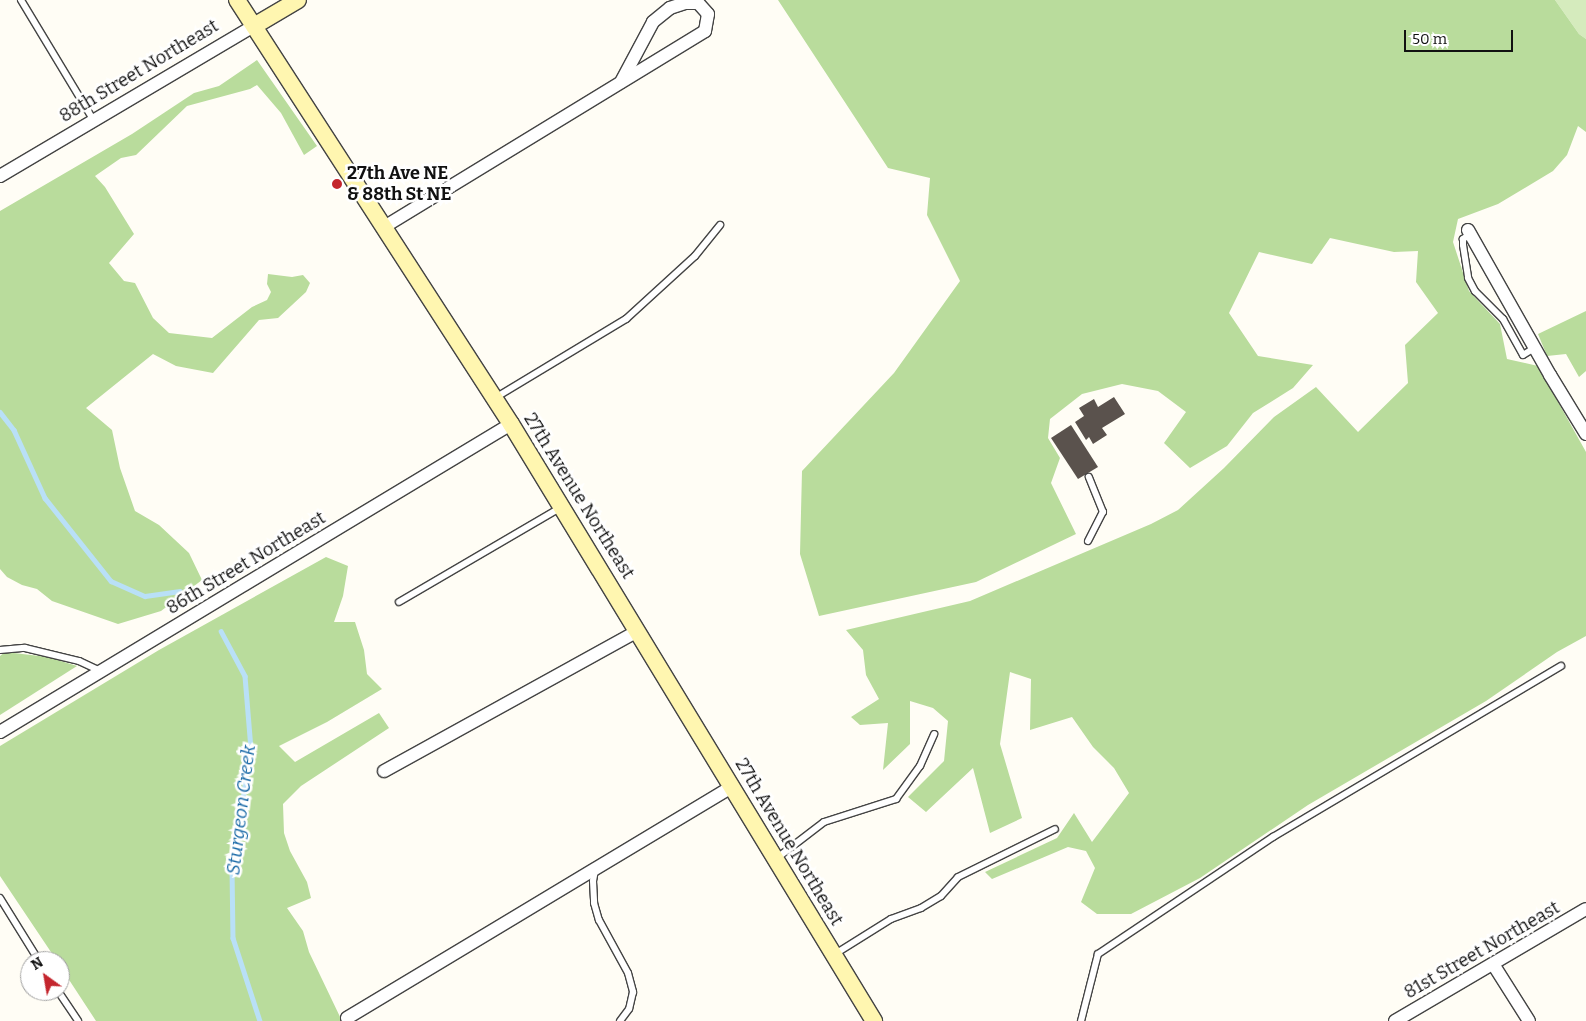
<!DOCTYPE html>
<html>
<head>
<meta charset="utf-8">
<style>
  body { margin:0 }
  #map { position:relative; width:1586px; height:1021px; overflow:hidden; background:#fffdf5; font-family:Bitter,serif }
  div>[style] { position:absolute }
  .green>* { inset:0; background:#d5ebbd }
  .forest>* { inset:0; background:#b9dc9c }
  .stream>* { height:4.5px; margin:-2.25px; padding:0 2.25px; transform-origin:2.25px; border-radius:2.25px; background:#b9e0f7 }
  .building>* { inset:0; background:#5a524d }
  .roads { filter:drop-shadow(1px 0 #444) drop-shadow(-1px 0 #444) drop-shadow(0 1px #444) drop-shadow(0 -1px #444) }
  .lane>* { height:6px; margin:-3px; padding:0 3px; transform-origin:3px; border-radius:3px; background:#fff }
  .street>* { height:12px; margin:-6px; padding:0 6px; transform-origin:6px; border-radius:6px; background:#fff }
  .secondary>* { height:16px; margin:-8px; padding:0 8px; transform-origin:8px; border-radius:8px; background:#fff6b0 }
  .dots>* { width:14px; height:14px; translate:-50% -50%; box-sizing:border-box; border:2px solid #fff; border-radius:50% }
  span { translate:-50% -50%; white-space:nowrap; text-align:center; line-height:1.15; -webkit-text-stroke:5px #fff; paint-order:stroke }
  .street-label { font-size:18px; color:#111 }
  .poi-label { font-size:18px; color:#111; font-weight:700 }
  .left { translate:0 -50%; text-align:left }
  .water-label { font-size:19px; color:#1768a6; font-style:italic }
  .north { position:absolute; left:20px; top:951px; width:50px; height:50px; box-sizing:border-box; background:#fff; border:1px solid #a0a0a0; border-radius:50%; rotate:328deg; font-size:14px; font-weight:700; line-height:20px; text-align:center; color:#111 }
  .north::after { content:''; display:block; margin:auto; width:18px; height:22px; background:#c4262e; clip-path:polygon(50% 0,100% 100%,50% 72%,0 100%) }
  .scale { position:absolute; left:1404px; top:30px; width:109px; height:22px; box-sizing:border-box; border:2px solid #111; border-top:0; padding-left:6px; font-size:15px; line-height:18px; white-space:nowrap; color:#111; -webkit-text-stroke:4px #fff; paint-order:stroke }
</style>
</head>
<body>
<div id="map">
  <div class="green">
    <div style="clip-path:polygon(1555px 0,1586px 0,1586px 39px,1579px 34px)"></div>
  </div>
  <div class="forest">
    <div style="clip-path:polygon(778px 0,1555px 0,1579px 34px,1586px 39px,1586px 132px,1578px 126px,1567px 155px,1553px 171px,1498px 204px,1458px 219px,1453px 242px,1469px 291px,1500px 324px,1507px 359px,1538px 366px,1586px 452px,1586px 636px,1557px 652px,1486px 701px,1308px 805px,1200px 878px,1131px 914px,1097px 914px,1081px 902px,1095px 868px,1086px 851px,1068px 847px,992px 879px,985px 872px,1057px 838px,1074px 813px,1092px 842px,1129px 793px,1114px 768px,1093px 747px,1072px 717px,1030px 730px,1031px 679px,1010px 672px,1000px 744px,1022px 818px,990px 833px,973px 768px,926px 812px,908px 797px,944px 761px,948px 721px,933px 708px,910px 701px,910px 744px,883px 770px,888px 723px,860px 725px,851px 717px,879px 699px,866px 675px,863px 650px,846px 630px,970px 601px,1151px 524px,1178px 510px,1224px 468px,1274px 417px,1316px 387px,1358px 432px,1408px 383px,1405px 345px,1438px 313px,1416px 282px,1418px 251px,1394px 252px,1330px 238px,1312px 264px,1259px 252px,1229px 313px,1258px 356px,1313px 365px,1293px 388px,1253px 413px,1227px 446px,1190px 468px,1164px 443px,1186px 412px,1158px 391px,1122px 384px,1082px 394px,1050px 419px,1048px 438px,1060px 458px,1051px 483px,1076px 534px,976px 582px,819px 616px,800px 554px,802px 471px,894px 373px,960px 281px,927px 215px,930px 178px,888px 168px)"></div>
    <div style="clip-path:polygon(257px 60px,317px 146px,304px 155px,281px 113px,257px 85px,250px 89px,187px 106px,136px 155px,121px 158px,95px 176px,105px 187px,134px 234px,109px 263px,124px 281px,135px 283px,153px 318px,169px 333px,212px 338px,252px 307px,267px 300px,271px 292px,267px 284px,268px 274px,292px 277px,303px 275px,310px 283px,306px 292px,278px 318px,259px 320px,213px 373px,176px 366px,153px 354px,86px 408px,112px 430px,120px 468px,135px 511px,159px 525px,189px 553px,202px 580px,161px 611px,118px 624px,52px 601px,37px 589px,22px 585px,7px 577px,0 569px,0 211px,132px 134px,194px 93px,219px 86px)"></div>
    <div style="clip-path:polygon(1586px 311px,1586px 371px,1579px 377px,1566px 354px,1547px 356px,1538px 334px)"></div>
    <div style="clip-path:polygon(326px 557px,348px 566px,343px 596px,334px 622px,355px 622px,364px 650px,367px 674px,382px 689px,327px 722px,279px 746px,295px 762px,379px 713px,389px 728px,301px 786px,283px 804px,284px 833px,290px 851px,307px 882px,311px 898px,287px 908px,303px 931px,309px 952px,342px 1021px,96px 1021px,60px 966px,60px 961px,57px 961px,0 876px,0 746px,159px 650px)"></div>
    <div style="clip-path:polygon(5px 652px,48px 657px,77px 666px,0 715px,0 656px)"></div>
  </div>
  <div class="stream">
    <div style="left:0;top:412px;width:23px;rotate:52deg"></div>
    <div style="left:14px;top:430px;width:75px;rotate:65.5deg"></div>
    <div style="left:45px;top:498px;width:106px;rotate:51.5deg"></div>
    <div style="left:111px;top:581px;width:37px;rotate:24deg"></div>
    <div style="left:145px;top:596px;width:35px;rotate:-8deg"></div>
    <div style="left:221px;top:631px;width:51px;rotate:61.9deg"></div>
    <div style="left:245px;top:676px;width:73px;rotate:85.3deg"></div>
    <div style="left:251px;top:749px;width:121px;rotate:99.1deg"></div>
    <div style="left:232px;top:868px;width:70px;rotate:89.2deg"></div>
    <div style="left:233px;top:938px;width:87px;rotate:72deg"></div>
  </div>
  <div class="building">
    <div style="clip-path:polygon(1114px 397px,1125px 414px,1102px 428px,1107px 435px,1093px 444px,1089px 437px,1086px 440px,1075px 422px,1084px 416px,1079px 408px,1094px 399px,1098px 407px)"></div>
    <div style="clip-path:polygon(1071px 425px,1098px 467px,1078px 479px,1051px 438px)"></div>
  </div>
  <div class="roads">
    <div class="lane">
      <div style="left:21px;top:0;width:141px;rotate:58.9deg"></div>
      <div style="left:1470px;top:234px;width:9px;rotate:144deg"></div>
      <div style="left:1463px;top:239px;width:6px;rotate:90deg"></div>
      <div style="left:1463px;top:245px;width:33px;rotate:81deg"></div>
      <div style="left:1468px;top:278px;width:15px;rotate:62deg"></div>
      <div style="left:1475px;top:291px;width:40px;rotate:45deg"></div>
      <div style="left:1503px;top:319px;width:41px;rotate:60.9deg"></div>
      <div style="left:1523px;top:355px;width:13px;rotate:-32deg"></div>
      <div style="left:495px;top:398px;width:153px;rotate:-31.1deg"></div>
      <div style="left:626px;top:319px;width:93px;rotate:-42.4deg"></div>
      <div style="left:695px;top:256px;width:40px;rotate:-51deg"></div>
      <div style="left:1088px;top:541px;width:33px;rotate:-63deg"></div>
      <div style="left:1103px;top:512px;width:38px;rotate:-112deg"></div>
      <div style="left:399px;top:602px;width:186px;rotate:-30.3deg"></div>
      <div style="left:0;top:650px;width:25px;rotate:-5deg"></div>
      <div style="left:25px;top:648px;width:56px;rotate:13.5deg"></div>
      <div style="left:79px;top:661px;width:23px;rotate:25deg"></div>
      <div style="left:777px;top:858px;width:59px;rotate:-37.5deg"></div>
      <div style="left:824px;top:822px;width:76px;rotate:-17.7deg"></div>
      <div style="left:896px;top:799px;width:41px;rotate:-54deg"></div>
      <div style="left:920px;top:766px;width:35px;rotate:-66deg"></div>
      <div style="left:595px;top:870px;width:11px;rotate:100deg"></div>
      <div style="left:593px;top:881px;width:22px;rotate:87deg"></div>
      <div style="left:594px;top:903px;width:18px;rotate:74deg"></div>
      <div style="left:599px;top:920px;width:60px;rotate:61.3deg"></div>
      <div style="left:628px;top:973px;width:20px;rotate:75deg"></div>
      <div style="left:633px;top:992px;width:17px;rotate:103deg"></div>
      <div style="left:629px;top:1009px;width:15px;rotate:127deg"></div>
      <div style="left:0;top:898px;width:74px;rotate:58.2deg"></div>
      <div style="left:835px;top:954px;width:66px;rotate:-32deg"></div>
      <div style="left:891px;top:919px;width:32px;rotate:-20deg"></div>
      <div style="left:921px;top:908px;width:23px;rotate:-31deg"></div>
      <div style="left:941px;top:896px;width:25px;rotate:-48deg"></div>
      <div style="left:958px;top:877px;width:108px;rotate:-26.3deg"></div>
      <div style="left:58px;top:991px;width:36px;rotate:56deg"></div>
      <div style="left:1081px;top:1021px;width:69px;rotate:-75.8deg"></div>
      <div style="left:1098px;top:954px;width:211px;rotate:-33.8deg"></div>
      <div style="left:1273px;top:837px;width:335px;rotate:-30.7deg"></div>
    </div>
    <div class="street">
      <div style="left:0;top:176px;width:295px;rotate:-30.6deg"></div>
      <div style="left:384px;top:227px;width:376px;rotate:-31.4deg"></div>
      <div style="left:705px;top:31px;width:17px;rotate:-80deg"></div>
      <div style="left:708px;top:14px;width:15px;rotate:-132deg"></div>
      <div style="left:698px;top:3px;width:13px;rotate:180deg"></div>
      <div style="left:685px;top:3px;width:16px;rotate:162deg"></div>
      <div style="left:670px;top:8px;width:22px;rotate:141deg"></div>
      <div style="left:653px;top:22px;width:68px;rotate:118.1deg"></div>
      <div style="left:1468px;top:230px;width:167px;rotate:60.5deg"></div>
      <div style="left:1550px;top:375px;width:69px;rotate:58.6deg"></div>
      <div style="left:0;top:732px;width:597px;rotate:-31.08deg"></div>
      <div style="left:384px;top:771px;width:290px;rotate:-28.9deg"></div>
      <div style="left:1493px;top:964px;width:67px;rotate:57.7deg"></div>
      <div style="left:347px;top:1018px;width:449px;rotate:-31deg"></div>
      <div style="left:1395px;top:1021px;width:221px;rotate:-30.4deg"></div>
    </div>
    <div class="secondary">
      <div style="left:237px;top:0;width:505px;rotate:57.13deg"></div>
      <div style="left:511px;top:424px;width:699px;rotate:58.7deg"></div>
      <div style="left:254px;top:26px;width:51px;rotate:-30.6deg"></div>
    </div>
  </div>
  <div class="dots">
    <div style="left:337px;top:184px;background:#c4262e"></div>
  </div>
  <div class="street-label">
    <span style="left:139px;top:71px;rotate:-31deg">88th Street Northeast</span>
    <span style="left:579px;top:496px;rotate:58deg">27th Avenue Northeast</span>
    <span style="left:246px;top:563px;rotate:-31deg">86th Street Northeast</span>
    <span style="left:789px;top:842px;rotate:59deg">27th Avenue Northeast</span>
    <span style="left:1482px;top:950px;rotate:-30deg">81st Street Northeast</span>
  </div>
  <div class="poi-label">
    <span class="left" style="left:347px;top:184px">27th Ave NE<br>&amp; 88th St NE</span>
  </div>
  <div class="water-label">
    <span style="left:241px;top:810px;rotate:-83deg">Sturgeon Creek</span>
  </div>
  <div class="north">N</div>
  <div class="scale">50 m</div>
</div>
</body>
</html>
